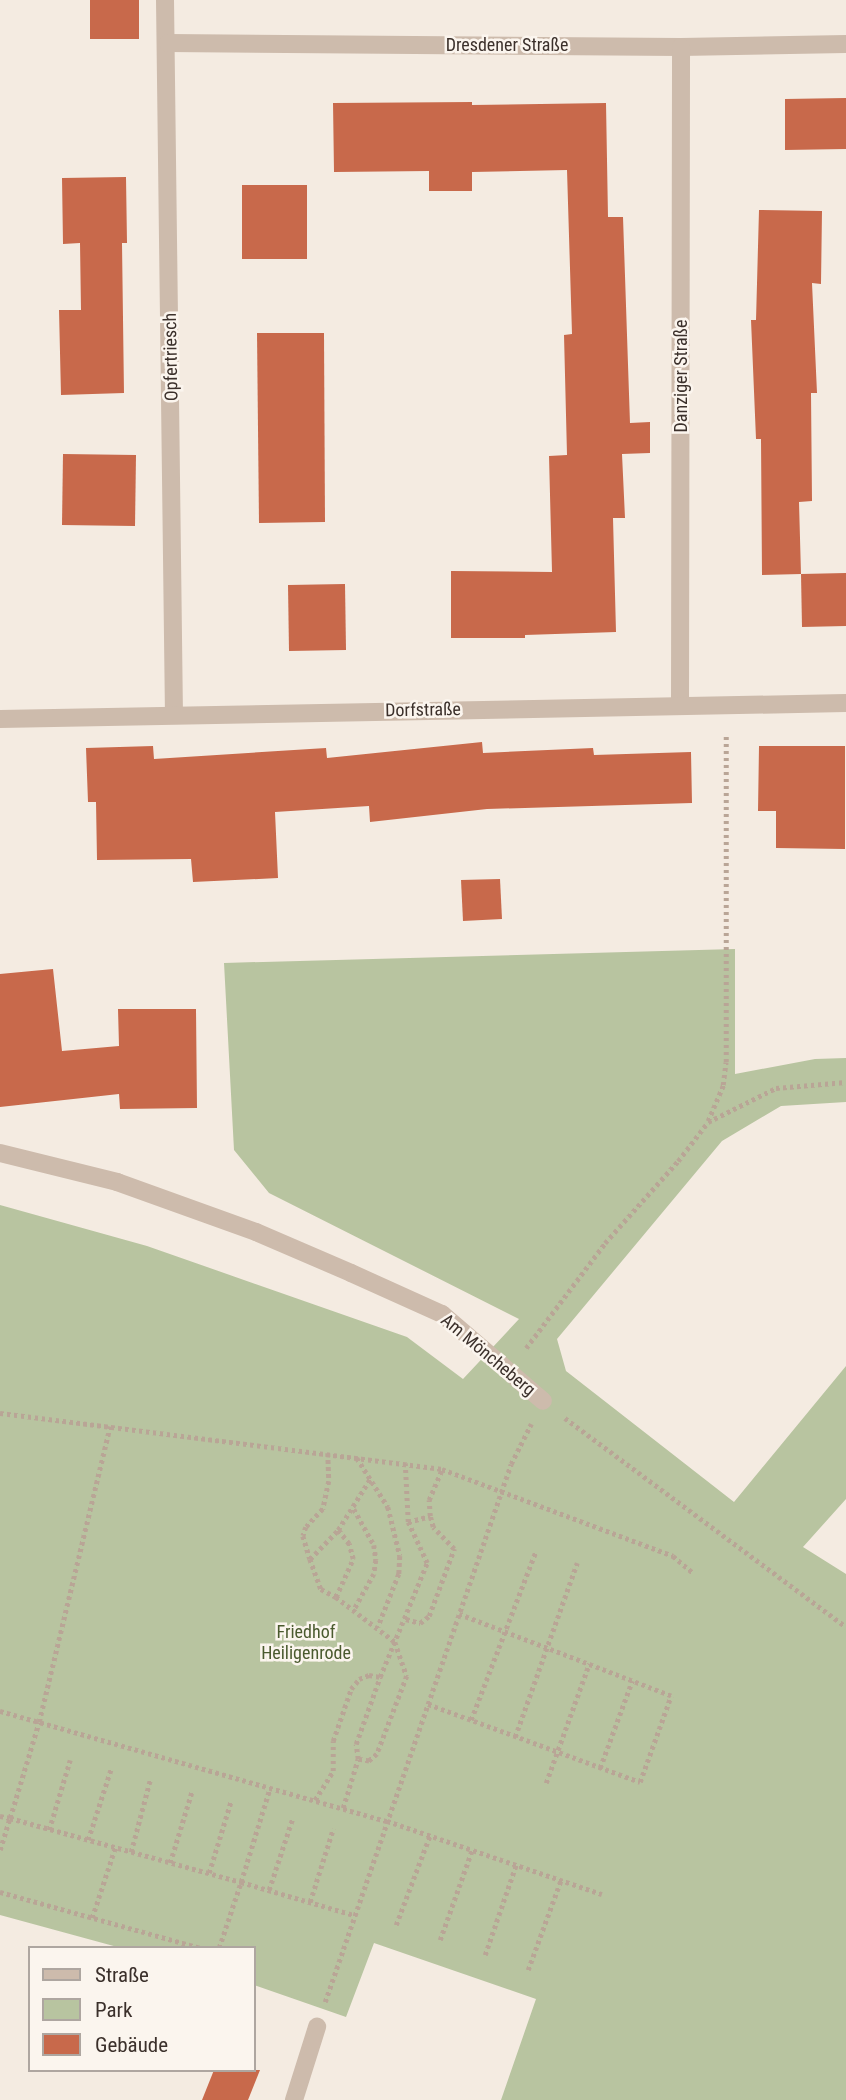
<!DOCTYPE html>
<html>
<head>
<meta charset="utf-8">
<style>
  body { margin:0 }
  #map { position:relative; width:846px; height:2100px; overflow:hidden; background:#f4ebe1; font-family:"Roboto Condensed",sans-serif }
  div>[style] { position:absolute }
  .green>* { inset:0; background:#b8c4a0 }
  .building>* { inset:0; background:#c8694b }
  .path>* { height:4.5px; margin-top:-2.25px; transform-origin:0; background:repeating-linear-gradient(90deg,#b9a596 0 3.5px,transparent 0 7px) }
  .minor>* { height:18px; margin:-9px; padding:0 9px; transform-origin:9px; border-radius:9px; background:#cdbbac }
  span { translate:-50% -50%; white-space:nowrap; text-align:center; line-height:1.15; -webkit-text-stroke:5px #fbf5ee; paint-order:stroke }
  .street-label { font-size:18px; color:#3b302b }
  .park-label { font-size:18px; color:#4a5a2e }
  .legend { position:absolute; left:28px; top:1946px; width:228px; height:126px; box-sizing:border-box; background:#fbf5ee; border:2px solid #aea6a0; margin:0; padding:9px 12px; list-style:none; font-size:21px; color:#3b302b }
  .legend li { display:flex; align-items:center; gap:14px; height:35px }
  .legend b { width:35px; border:2px solid #aea6a0 }
</style>
</head>
<body>
<div id="map">
  <div class="green">
    <div style="clip-path:polygon(735px 949px,735px 1074px,815px 1059px,846px 1058px,846px 1102px,781px 1106px,722px 1141px,557px 1339px,566px 1371px,734px 1502px,846px 1366px,846px 1499px,803px 1547px,846px 1574px,846px 2100px,501px 2100px,536px 1999px,374px 1943px,346px 2017px,254px 1985px,254px 1948px,121px 1948px,0 1915px,0 1205px,147px 1246px,407px 1337px,463px 1379px,519px 1319px,269px 1193px,234px 1150px,224px 963px)"></div>
  </div>
  <div class="building">
    <div style="clip-path:polygon(90px 0,139px 0,139px 39px,90px 39px)"></div>
    <div style="clip-path:polygon(846px 98px,846px 149px,785px 150px,785px 99px)"></div>
    <div style="clip-path:polygon(472px 102px,472px 105px,606px 103px,608px 217px,623px 217px,630px 423px,650px 422px,650px 453px,622px 454px,625px 518px,613px 518px,616px 632px,525px 635px,525px 638px,451px 638px,451px 571px,552px 572px,549px 456px,567px 455px,564px 335px,572px 334px,567px 170px,472px 172px,472px 191px,429px 191px,429px 171px,334px 172px,333px 103px)"></div>
    <div style="clip-path:polygon(126px 177px,127px 243px,122px 243px,124px 393px,61px 395px,59px 310px,81px 310px,80px 243px,63px 244px,62px 178px)"></div>
    <div style="clip-path:polygon(242px 185px,307px 185px,307px 259px,242px 259px)"></div>
    <div style="clip-path:polygon(759px 210px,822px 211px,821px 284px,812px 283px,817px 393px,811px 393px,812px 501px,799px 502px,801px 574px,762px 575px,761px 439px,756px 439px,751px 320px,756px 320px)"></div>
    <div style="clip-path:polygon(257px 333px,324px 333px,325px 522px,259px 523px)"></div>
    <div style="clip-path:polygon(63px 454px,136px 455px,135px 526px,62px 525px)"></div>
    <div style="clip-path:polygon(846px 573px,846px 626px,802px 627px,801px 574px)"></div>
    <div style="clip-path:polygon(345px 584px,346px 650px,289px 651px,288px 585px)"></div>
    <div style="clip-path:polygon(482px 742px,483px 753px,593px 748px,594px 755px,691px 752px,692px 803px,487px 809px,370px 822px,369px 806px,275px 812px,278px 878px,193px 882px,191px 859px,97px 860px,96px 802px,88px 802px,86px 748px,153px 746px,154px 759px,326px 748px,327px 758px)"></div>
    <div style="clip-path:polygon(759px 746px,845px 746px,845px 849px,776px 848px,776px 811px,758px 811px)"></div>
    <div style="clip-path:polygon(500px 879px,502px 919px,463px 921px,461px 880px)"></div>
    <div style="clip-path:polygon(53px 969px,62px 1051px,119px 1046px,118px 1009px,196px 1009px,197px 1108px,120px 1109px,119px 1094px,0 1107px,0 974px)"></div>
    <div style="clip-path:polygon(214px 2070px,260px 2070px,248px 2100px,202px 2100px)"></div>
  </div>
  <div class="path">
    <div style="left:708px;top:1121px;width:39px;rotate:-67deg"></div>
    <div style="left:723px;top:1085px;width:23px;rotate:-83deg"></div>
    <div style="left:726px;top:1062px;width:328px;rotate:-90deg"></div>
    <div style="left:526px;top:1348px;width:131px;rotate:-53deg"></div>
    <div style="left:605px;top:1243px;width:110px;rotate:-48.3deg"></div>
    <div style="left:678px;top:1161px;width:49px;rotate:-52.4deg"></div>
    <div style="left:708px;top:1122px;width:76px;rotate:-26.6deg"></div>
    <div style="left:776px;top:1088px;width:70px;rotate:-4.9deg"></div>
    <div style="left:0;top:1413px;width:446px;rotate:7.2deg"></div>
    <div style="left:442px;top:1469px;width:247px;rotate:20.6deg"></div>
    <div style="left:673px;top:1556px;width:26px;rotate:40deg"></div>
    <div style="left:565px;top:1418px;width:350px;rotate:36.6deg"></div>
    <div style="left:328px;top:1453px;width:28px;rotate:88deg"></div>
    <div style="left:329px;top:1481px;width:29px;rotate:102deg"></div>
    <div style="left:323px;top:1509px;width:25px;rotate:133deg"></div>
    <div style="left:306px;top:1527px;width:9px;rotate:108deg"></div>
    <div style="left:303px;top:1536px;width:24px;rotate:73deg"></div>
    <div style="left:310px;top:1559px;width:32px;rotate:70deg"></div>
    <div style="left:321px;top:1589px;width:17px;rotate:28deg"></div>
    <div style="left:336px;top:1597px;width:74px;rotate:37.3deg"></div>
    <div style="left:395px;top:1642px;width:36px;rotate:71deg"></div>
    <div style="left:407px;top:1676px;width:84px;rotate:111deg"></div>
    <div style="left:377px;top:1754px;width:11px;rotate:139deg"></div>
    <div style="left:369px;top:1761px;width:11px;rotate:-170deg"></div>
    <div style="left:357px;top:1458px;width:58px;rotate:57.7deg"></div>
    <div style="left:388px;top:1507px;width:50px;rotate:76.2deg"></div>
    <div style="left:400px;top:1556px;width:18px;rotate:93deg"></div>
    <div style="left:399px;top:1574px;width:57px;rotate:111.6deg"></div>
    <div style="left:354px;top:1509px;width:41px;rotate:60.9deg"></div>
    <div style="left:374px;top:1545px;width:15px;rotate:82deg"></div>
    <div style="left:376px;top:1560px;width:14px;rotate:98deg"></div>
    <div style="left:374px;top:1574px;width:41px;rotate:119.1deg"></div>
    <div style="left:408px;top:1522px;width:23px;rotate:-15deg"></div>
    <div style="left:310px;top:1559px;width:40px;rotate:-46deg"></div>
    <div style="left:338px;top:1530px;width:60px;rotate:-57.9deg"></div>
    <div style="left:336px;top:1597px;width:42px;rotate:-65.9deg"></div>
    <div style="left:353px;top:1559px;width:16px;rotate:-105deg"></div>
    <div style="left:349px;top:1544px;width:18px;rotate:-128deg"></div>
    <div style="left:406px;top:1619px;width:15px;rotate:16deg"></div>
    <div style="left:420px;top:1623px;width:11px;rotate:-38deg"></div>
    <div style="left:429px;top:1616px;width:72px;rotate:-69.5deg"></div>
    <div style="left:454px;top:1549px;width:30px;rotate:-134deg"></div>
    <div style="left:433px;top:1527px;width:11px;rotate:-105deg"></div>
    <div style="left:430px;top:1516px;width:16px;rotate:-94deg"></div>
    <div style="left:429px;top:1500px;width:34px;rotate:-67deg"></div>
    <div style="left:428px;top:1704px;width:226px;rotate:20.2deg"></div>
    <div style="left:640px;top:1782px;width:91px;rotate:-70.2deg"></div>
    <div style="left:671px;top:1696px;width:227px;rotate:-158.9deg"></div>
    <div style="left:0;top:1711px;width:402px;rotate:15.9deg"></div>
    <div style="left:387px;top:1821px;width:227px;rotate:18.8deg"></div>
    <div style="left:471px;top:1720px;width:181px;rotate:-69deg"></div>
    <div style="left:515px;top:1737px;width:185px;rotate:-70.4deg"></div>
    <div style="left:600px;top:1768px;width:93px;rotate:-69.8deg"></div>
    <div style="left:546px;top:1783px;width:127px;rotate:-70.1deg"></div>
    <div style="left:315px;top:1800px;width:34px;rotate:-58deg"></div>
    <div style="left:333px;top:1771px;width:30px;rotate:-90deg"></div>
    <div style="left:333px;top:1741px;width:55px;rotate:-70.9deg"></div>
    <div style="left:351px;top:1689px;width:13px;rotate:-51deg"></div>
    <div style="left:359px;top:1679px;width:11px;rotate:-22deg"></div>
    <div style="left:369px;top:1675px;width:11px;rotate:10deg"></div>
    <div style="left:343px;top:1808px;width:51px;rotate:-73deg"></div>
    <div style="left:358px;top:1759px;width:15px;rotate:-98deg"></div>
    <div style="left:356px;top:1744px;width:71px;rotate:-70.3deg"></div>
    <div style="left:380px;top:1677px;width:123px;rotate:-67.6deg"></div>
    <div style="left:427px;top:1563px;width:45px;rotate:-114.9deg"></div>
    <div style="left:408px;top:1522px;width:59px;rotate:-92.9deg"></div>
    <div style="left:0;top:1816px;width:10px;rotate:11deg"></div>
    <div style="left:10px;top:1818px;width:100px;rotate:-73.2deg"></div>
    <div style="left:39px;top:1722px;width:304px;rotate:-76.5deg"></div>
    <div style="left:49px;top:1830px;width:73px;rotate:-73.3deg"></div>
    <div style="left:88px;top:1840px;width:75px;rotate:-72.1deg"></div>
    <div style="left:0;top:1850px;width:34px;rotate:-73deg"></div>
    <div style="left:10px;top:1818px;width:240px;rotate:15.5deg"></div>
    <div style="left:241px;top:1882px;width:98px;rotate:-72.9deg"></div>
    <div style="left:131px;top:1852px;width:74px;rotate:-75.2deg"></div>
    <div style="left:170px;top:1863px;width:75px;rotate:-73deg"></div>
    <div style="left:209px;top:1873px;width:75px;rotate:-73deg"></div>
    <div style="left:269px;top:1890px;width:74px;rotate:-71.8deg"></div>
    <div style="left:0;top:1892px;width:208px;rotate:15.6deg"></div>
    <div style="left:310px;top:1902px;width:77px;rotate:-72.5deg"></div>
    <div style="left:92px;top:1918px;width:74px;rotate:-71.8deg"></div>
    <div style="left:396px;top:1925px;width:96px;rotate:-69.3deg"></div>
    <div style="left:440px;top:1940px;width:96px;rotate:-70.4deg"></div>
    <div style="left:219px;top:1948px;width:70px;rotate:-71.6deg"></div>
    <div style="left:241px;top:1882px;width:118px;rotate:16.3deg"></div>
    <div style="left:485px;top:1955px;width:95px;rotate:-71deg"></div>
    <div style="left:528px;top:1970px;width:96px;rotate:-69.9deg"></div>
    <div style="left:325px;top:2002px;width:569px;rotate:-70.93deg"></div>
    <div style="left:511px;top:1464px;width:45px;rotate:-63.4deg"></div>
  </div>
  <div class="minor">
    <div style="left:165px;top:0;width:714px;rotate:89.28deg"></div>
    <div style="left:168px;top:43px;width:513px;rotate:0.45deg"></div>
    <div style="left:681px;top:47px;width:165px;rotate:-1deg"></div>
    <div style="left:680px;top:706px;width:659px;rotate:-89.91deg"></div>
    <div style="left:0;top:719px;width:846px;rotate:-1.08deg"></div>
    <div style="left:0;top:1153px;width:121px;rotate:13.9deg"></div>
    <div style="left:117px;top:1182px;width:148px;rotate:19.8deg"></div>
    <div style="left:256px;top:1232px;width:103px;rotate:23.3deg"></div>
    <div style="left:351px;top:1273px;width:100px;rotate:24.3deg"></div>
    <div style="left:442px;top:1314px;width:133px;rotate:40.7deg"></div>
    <div style="left:294px;top:2100px;width:77px;rotate:-72.5deg"></div>
  </div>
  <div class="street-label">
    <span style="left:507px;top:45px">Dresdener Straße</span>
    <span style="left:171px;top:357px;rotate:-91deg">Opfertriesch</span>
    <span style="left:681px;top:376px;rotate:-90deg">Danziger Straße</span>
    <span style="left:423px;top:710px;rotate:-1deg">Dorfstraße</span>
    <span style="left:488px;top:1355px;rotate:40deg">Am Möncheberg</span>
  </div>
  <div class="park-label">
    <span style="left:306px;top:1643px">Friedhof<br>Heiligenrode</span>
  </div>
  <ul class="legend">
  <li><b style="height:9px;background:#cdbbac"></b>Straße</li>
  <li><b style="height:19px;background:#b8c4a0"></b>Park</li>
  <li><b style="height:19px;background:#c8694b"></b>Gebäude</li>
  </ul>
</div>
</body>
</html>
